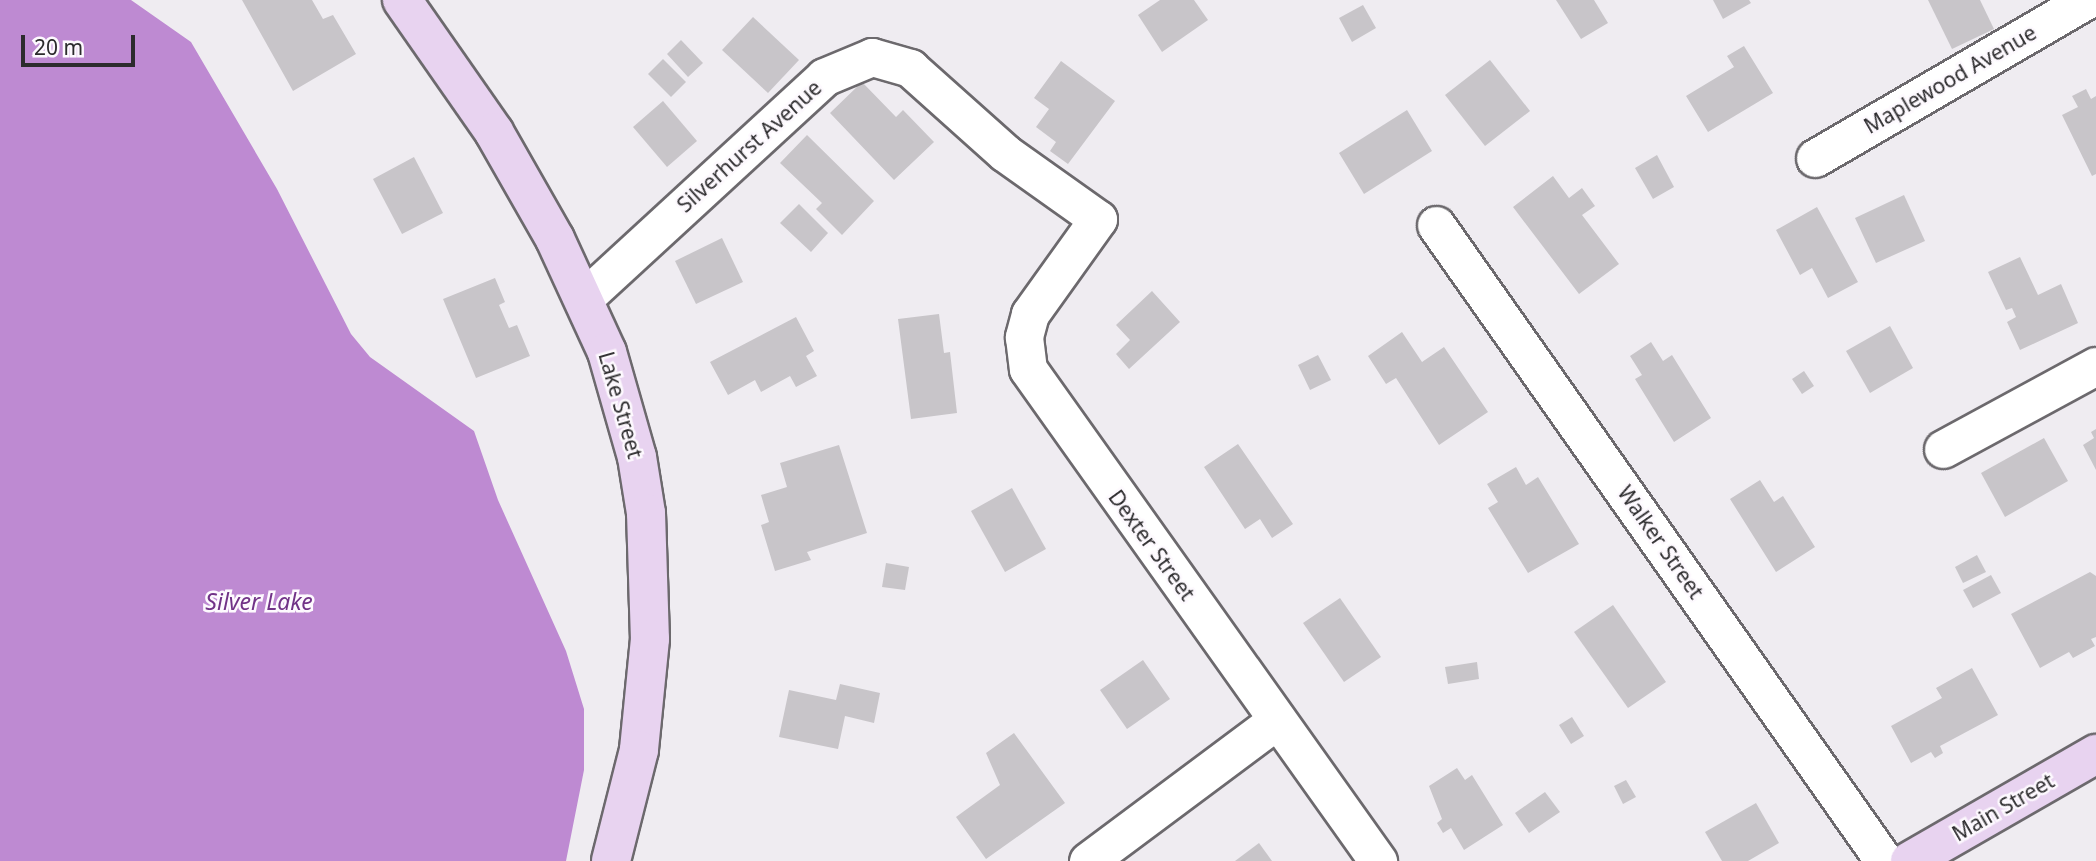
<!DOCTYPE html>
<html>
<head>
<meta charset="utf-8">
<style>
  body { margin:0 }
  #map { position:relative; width:2096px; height:861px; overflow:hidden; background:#efecf1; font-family:"Noto Sans",sans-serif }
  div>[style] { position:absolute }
  .water>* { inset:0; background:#be8ad2 }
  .building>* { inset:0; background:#c8c5c9 }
  .roads { filter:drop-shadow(2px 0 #6c696d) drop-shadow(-2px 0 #6c696d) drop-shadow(0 2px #6c696d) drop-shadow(0 -2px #6c696d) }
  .street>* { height:37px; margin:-18.5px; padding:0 18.5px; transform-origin:18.5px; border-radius:18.5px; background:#fff }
  .secondary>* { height:38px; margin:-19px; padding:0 19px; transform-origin:19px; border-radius:19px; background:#e8d3f0 }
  span { translate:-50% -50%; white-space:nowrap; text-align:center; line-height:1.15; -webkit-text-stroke:5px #fdf9fe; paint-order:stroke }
  .street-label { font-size:21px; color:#2c2b2d }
  .water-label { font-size:23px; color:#713287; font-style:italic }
  .scale { position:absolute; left:21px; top:35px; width:114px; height:32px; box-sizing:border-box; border:4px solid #2c2b2d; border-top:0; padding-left:9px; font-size:21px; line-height:24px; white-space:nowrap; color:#2c2b2d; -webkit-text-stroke:5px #fdf9fe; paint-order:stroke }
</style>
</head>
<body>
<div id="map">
  <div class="water">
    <div style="clip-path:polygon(0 0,131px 0,191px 42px,277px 189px,351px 334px,370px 357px,474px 431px,498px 500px,566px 651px,584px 709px,584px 770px,566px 861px,0 861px)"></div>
  </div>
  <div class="building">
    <div style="clip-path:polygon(242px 0,312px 0,323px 19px,333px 15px,356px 54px,293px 91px)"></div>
    <div style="clip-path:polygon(1160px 0,1194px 0,1208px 20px,1162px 52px,1138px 15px)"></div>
    <div style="clip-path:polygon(1556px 0,1594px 0,1608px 23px,1581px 39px)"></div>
    <div style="clip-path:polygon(1713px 0,1749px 0,1751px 3px,1723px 19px)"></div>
    <div style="clip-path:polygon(1928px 0,1980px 0,1994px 29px,1952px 49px)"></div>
    <div style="clip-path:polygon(1363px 5px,1376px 28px,1352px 42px,1339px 18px)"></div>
    <div style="clip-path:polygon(753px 17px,799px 60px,768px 93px,722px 50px)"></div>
    <div style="clip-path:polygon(681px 40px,703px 63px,688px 77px,667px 54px)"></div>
    <div style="clip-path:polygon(1744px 46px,1773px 93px,1708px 132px,1686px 96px,1734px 67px,1727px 56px)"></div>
    <div style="clip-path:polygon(663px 59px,686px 82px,671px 97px,648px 74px)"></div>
    <div style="clip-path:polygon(1490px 60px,1530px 111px,1485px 146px,1445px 95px)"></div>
    <div style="clip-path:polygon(1061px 61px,1115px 101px,1068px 164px,1050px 151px,1056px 142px,1036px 127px,1049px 109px,1034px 98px)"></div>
    <div style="clip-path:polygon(862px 82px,896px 117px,903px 110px,934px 142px,894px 180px,830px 113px)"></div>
    <div style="clip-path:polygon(2086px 89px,2091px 99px,2096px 96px,2096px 174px,2092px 176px,2062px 115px,2078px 107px,2072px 96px)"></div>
    <div style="clip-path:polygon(663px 101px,697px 141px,667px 167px,633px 127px)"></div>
    <div style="clip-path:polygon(1407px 110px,1432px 151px,1364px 194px,1339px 153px)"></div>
    <div style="clip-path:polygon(807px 135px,874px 201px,842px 235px,816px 209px,822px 203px,780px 163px)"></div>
    <div style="clip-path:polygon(1657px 155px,1674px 187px,1653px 199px,1635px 168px)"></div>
    <div style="clip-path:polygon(414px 157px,443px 213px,402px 234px,373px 179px)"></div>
    <div style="clip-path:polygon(1553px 176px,1569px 198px,1582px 188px,1595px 206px,1582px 215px,1619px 264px,1579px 294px,1513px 207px)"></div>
    <div style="clip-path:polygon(1904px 195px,1925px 241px,1876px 263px,1855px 218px)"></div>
    <div style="clip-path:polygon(799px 204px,828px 233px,811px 252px,780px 223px)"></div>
    <div style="clip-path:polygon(1817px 207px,1858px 282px,1828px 298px,1812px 268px,1800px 275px,1776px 230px)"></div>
    <div style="clip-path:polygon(722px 238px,743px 282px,696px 304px,675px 261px)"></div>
    <div style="clip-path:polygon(2020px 257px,2038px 295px,2061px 284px,2078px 323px,2020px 350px,2007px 322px,2016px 317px,2012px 308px,2006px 310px,1988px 272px)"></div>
    <div style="clip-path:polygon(495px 278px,505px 302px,499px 305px,509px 328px,517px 325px,530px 356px,476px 378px,443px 299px)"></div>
    <div style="clip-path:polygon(1152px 291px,1180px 322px,1129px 369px,1116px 354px,1130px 340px,1116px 325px)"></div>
    <div style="clip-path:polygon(939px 314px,944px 353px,950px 352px,957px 413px,911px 419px,898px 319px)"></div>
    <div style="clip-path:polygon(796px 317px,814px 351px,806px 356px,817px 376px,796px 387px,790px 376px,761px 392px,755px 380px,728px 395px,710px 362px)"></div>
    <div style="clip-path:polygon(1890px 326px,1913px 368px,1870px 393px,1846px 351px)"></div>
    <div style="clip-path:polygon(1402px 332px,1422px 362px,1444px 347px,1488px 412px,1439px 445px,1396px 378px,1386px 384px,1368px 356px)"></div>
    <div style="clip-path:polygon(1651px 342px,1663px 361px,1672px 355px,1711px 418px,1674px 442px,1635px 379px,1642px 375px,1630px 356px)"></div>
    <div style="clip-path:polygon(1318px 355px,1331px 380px,1310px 390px,1298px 365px)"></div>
    <div style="clip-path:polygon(1804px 371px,1814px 386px,1802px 394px,1792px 379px)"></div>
    <div style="clip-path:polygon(2096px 429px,2096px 470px,2083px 445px,2094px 438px,2091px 432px)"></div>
    <div style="clip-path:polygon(2044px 438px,2068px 481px,2005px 517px,1981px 473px)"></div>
    <div style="clip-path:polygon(1238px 444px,1293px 524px,1272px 538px,1260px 519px,1245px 529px,1204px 467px)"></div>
    <div style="clip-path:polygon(839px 445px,867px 533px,807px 552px,811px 560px,775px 571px,761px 525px,769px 522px,761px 495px,787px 487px,780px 463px)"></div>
    <div style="clip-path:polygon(1516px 467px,1526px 485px,1538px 477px,1579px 544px,1528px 573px,1488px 508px,1498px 502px,1487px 484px)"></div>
    <div style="clip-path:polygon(1760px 480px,1774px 502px,1783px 496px,1815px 547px,1776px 572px,1730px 499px)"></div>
    <div style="clip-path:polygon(1012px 488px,1046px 549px,1005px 572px,971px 511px)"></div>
    <div style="clip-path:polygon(1977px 555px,1986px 572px,1963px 583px,1955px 567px)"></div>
    <div style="clip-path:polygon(886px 563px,909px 567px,905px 590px,882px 587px)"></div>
    <div style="clip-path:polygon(2090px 572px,2096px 576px,2096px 637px,2091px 639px,2095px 646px,2073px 658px,2069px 652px,2040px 668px,2011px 614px)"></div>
    <div style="clip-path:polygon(1991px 575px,2001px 593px,1973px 608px,1963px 590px)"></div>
    <div style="clip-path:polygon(1340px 598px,1381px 657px,1344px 682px,1303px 623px)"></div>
    <div style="clip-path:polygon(1613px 605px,1666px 682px,1628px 708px,1574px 632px)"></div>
    <div style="clip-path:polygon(1143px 660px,1170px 699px,1127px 729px,1100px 690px)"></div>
    <div style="clip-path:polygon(1477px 662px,1479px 679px,1448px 684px,1445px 667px)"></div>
    <div style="clip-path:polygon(1972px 668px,1998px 715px,1940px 746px,1943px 753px,1935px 758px,1931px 752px,1911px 763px,1891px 726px,1942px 698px,1936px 688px)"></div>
    <div style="clip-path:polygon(840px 684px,880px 693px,874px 723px,845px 716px,838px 749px,779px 737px,789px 690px,836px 700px)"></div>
    <div style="clip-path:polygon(1572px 717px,1584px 736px,1571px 744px,1559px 725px)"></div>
    <div style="clip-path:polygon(1014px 733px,1065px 803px,986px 859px,956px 817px,1000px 785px,986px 753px)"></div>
    <div style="clip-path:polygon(1457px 768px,1465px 780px,1472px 775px,1503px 825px,1464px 850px,1451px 828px,1443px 833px,1437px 823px,1442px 819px,1429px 786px)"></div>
    <div style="clip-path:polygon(1626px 780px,1636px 797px,1623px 804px,1614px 786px)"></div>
    <div style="clip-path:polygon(1545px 792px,1560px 812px,1529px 833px,1515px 813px)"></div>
    <div style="clip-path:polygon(1756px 803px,1779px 843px,1748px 861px,1722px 861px,1705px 832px)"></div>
    <div style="clip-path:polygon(1259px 843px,1272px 861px,1235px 861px)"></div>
  </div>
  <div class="roads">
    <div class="street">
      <div style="left:1815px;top:158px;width:314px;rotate:-30.2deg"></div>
      <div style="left:1436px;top:225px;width:778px;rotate:54.84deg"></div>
      <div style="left:584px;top:298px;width:326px;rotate:-42.6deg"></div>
      <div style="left:824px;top:77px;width:52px;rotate:-22.6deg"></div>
      <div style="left:872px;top:57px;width:40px;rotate:16deg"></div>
      <div style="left:910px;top:68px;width:127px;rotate:41.8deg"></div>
      <div style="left:1005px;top:153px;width:114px;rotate:35.4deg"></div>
      <div style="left:1098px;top:219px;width:117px;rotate:125.6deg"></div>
      <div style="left:1030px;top:314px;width:24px;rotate:105deg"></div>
      <div style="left:1024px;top:337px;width:32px;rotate:83deg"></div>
      <div style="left:1028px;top:369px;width:604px;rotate:54.57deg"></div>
      <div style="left:1943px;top:449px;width:174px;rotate:-28.5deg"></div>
      <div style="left:1088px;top:861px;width:236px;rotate:-36.7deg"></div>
    </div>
    <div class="secondary">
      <div style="left:402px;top:0;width:161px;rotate:55.1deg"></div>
      <div style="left:494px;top:132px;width:123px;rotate:60.3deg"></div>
      <div style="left:555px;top:239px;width:124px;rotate:65.3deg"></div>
      <div style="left:607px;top:352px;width:109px;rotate:74.1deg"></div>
      <div style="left:637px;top:457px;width:57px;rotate:80.9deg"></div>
      <div style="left:646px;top:513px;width:126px;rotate:88.2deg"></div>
      <div style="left:650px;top:639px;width:112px;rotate:95.7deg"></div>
      <div style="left:639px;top:750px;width:114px;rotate:104.2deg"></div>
      <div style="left:1910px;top:861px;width:215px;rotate:-29.9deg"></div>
    </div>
  </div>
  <div class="street-label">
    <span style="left:1950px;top:79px;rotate:-30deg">Maplewood Avenue</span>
    <span style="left:749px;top:146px;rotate:-42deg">Silverhurst Avenue</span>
    <span style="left:621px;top:405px;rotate:74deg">Lake Street</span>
    <span style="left:1661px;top:542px;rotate:55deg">Walker Street</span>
    <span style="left:1152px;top:545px;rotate:54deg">Dexter Street</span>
    <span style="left:2003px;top:807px;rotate:-30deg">Main Street</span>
  </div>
  <div class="water-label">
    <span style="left:259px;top:601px">Silver Lake</span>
  </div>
  <div class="scale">20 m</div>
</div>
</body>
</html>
